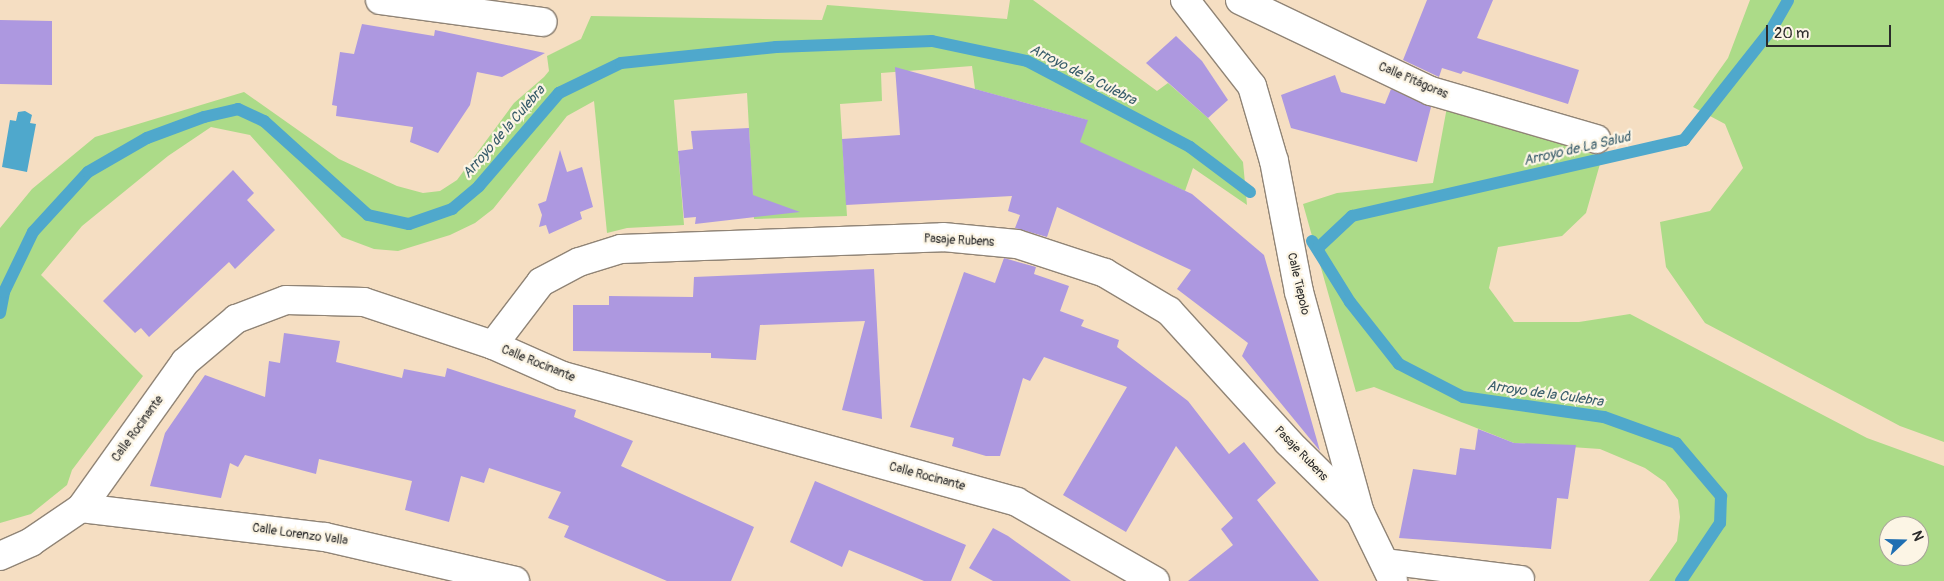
<!DOCTYPE html>
<html>
<head>
<meta charset="utf-8">
<style>
  body { margin:0 }
  #map { position:relative; width:1944px; height:581px; overflow:hidden; background:#f5dec2; font-family:Pangolin,sans-serif }
  div>[style] { position:absolute }
  .green>* { inset:0; background:#acdb88 }
  .water>* { inset:0; background:#4fa8cc }
  .stream>* { height:12px; margin:-6px; padding:0 6px; transform-origin:6px; border-radius:6px; background:#4fa8cc }
  .building>* { inset:0; background:#ad98e0 }
  .roads { filter:drop-shadow(1px 0 #908476) drop-shadow(-1px 0 #908476) drop-shadow(0 1px #908476) drop-shadow(0 -1px #908476) }
  .lane>* { height:25px; margin:-12.5px; padding:0 12.5px; transform-origin:12.5px; border-radius:12.5px; background:#fff }
  .street>* { height:28px; margin:-14px; padding:0 14px; transform-origin:14px; border-radius:14px; background:#fff }
  span { translate:-50% -50%; white-space:nowrap; text-align:center; line-height:1.15; -webkit-text-stroke:4.5px #fcf5e5; paint-order:stroke }
  .street-label { font-size:12px; color:#2b2b2b }
  .water-label { font-size:14px; color:#395d6b; font-style:italic }
  .north { position:absolute; left:1879px; top:516px; width:50px; height:50px; box-sizing:border-box; background:#fcf5e5; border:1px solid #a8a49b; border-radius:50%; rotate:69deg; font-size:14px; font-weight:700; line-height:20px; text-align:center; color:#2b2b2b }
  .north::after { content:''; display:block; margin:auto; width:18px; height:22px; background:#1f6fb2; clip-path:polygon(50% 0,100% 100%,50% 72%,0 100%) }
  .scale { position:absolute; left:1766px; top:25px; width:125px; height:22px; box-sizing:border-box; border:2px solid #2b2b2b; border-top:0; padding-left:6px; font-size:15px; line-height:18px; white-space:nowrap; color:#2b2b2b; -webkit-text-stroke:4px #fcf5e5; paint-order:stroke }
</style>
</head>
<body>
<div id="map">
  <div class="green">
    <div style="clip-path:polygon(1010px 0,1033px 0,1157px 91px,1168px 83px,1208px 118px,1243px 162px,1247px 205px,1193px 168px,1185px 191px,1079px 143px,1087px 120px,975px 89px,972px 66px,881px 73px,882px 101px,840px 104px,847px 216px,754px 219px,747px 93px,674px 100px,684px 225px,627px 228px,607px 233px,594px 101px,567px 116px,493px 209px,475px 223px,450px 235px,398px 251px,374px 249px,342px 237px,250px 135px,211px 127px,168px 156px,82px 226px,41px 275px,143px 376px,72px 470px,67px 485px,31px 514px,0 523px,0 228px,32px 189px,95px 137px,244px 92px,339px 159px,397px 186px,423px 193px,440px 191px,457px 180px,514px 103px,544px 77px,549px 71px,547px 56px,581px 39px,591px 16px,822px 20px,827px 5px,1007px 19px)"></div>
    <div style="clip-path:polygon(1750px 0,1944px 0,1944px 442px,1900px 426px,1705px 323px,1666px 267px,1660px 222px,1710px 211px,1743px 168px,1725px 124px,1693px 107px,1728px 58px)"></div>
    <div style="clip-path:polygon(evenodd,1447px 107px,1602px 157px,1586px 213px,1562px 236px,1498px 247px,1489px 288px,1514px 322px,1579px 322px,1630px 314px,1867px 438px,1944px 466px,1944px 581px,1649px 581px,1677px 541px,1680px 517px,1678px 500px,1665px 482px,1645px 468px,1600px 449px,1514px 443px,1374px 387px,1356px 392px,1303px 204px,1337px 193px,1433px 183px,1447px 107px,1889px 526px,1919px 526px,1919px 556px,1889px 556px,1889px 526px)"></div>
  </div>
  <div class="water">
    <div style="clip-path:polygon(25px 111px,32px 115px,30px 123px,36px 124px,27px 172px,2px 167px,10px 120px,16px 121px,18px 112px)"></div>
  </div>
  <div class="stream">
    <div style="left:1312px;top:241px;width:72px;rotate:58.1deg"></div>
    <div style="left:1350px;top:302px;width:79px;rotate:51.7deg"></div>
    <div style="left:1399px;top:364px;width:72px;rotate:27.3deg"></div>
    <div style="left:1463px;top:397px;width:142px;rotate:8.1deg"></div>
    <div style="left:1604px;top:417px;width:77px;rotate:19.9deg"></div>
    <div style="left:1676px;top:443px;width:70px;rotate:49.7deg"></div>
    <div style="left:1721px;top:496px;width:27px;rotate:92deg"></div>
    <div style="left:1720px;top:523px;width:70px;rotate:123.9deg"></div>
    <div style="left:1318px;top:248px;width:47px;rotate:-43.3deg"></div>
    <div style="left:1352px;top:216px;width:341px;rotate:-12.9deg"></div>
    <div style="left:1684px;top:140px;width:140px;rotate:-51.7deg"></div>
    <div style="left:1771px;top:30px;width:34px;rotate:-60deg"></div>
    <div style="left:0;top:313px;width:21px;rotate:-79deg"></div>
    <div style="left:4px;top:292px;width:67px;rotate:-64.2deg"></div>
    <div style="left:33px;top:232px;width:81px;rotate:-47.5deg"></div>
    <div style="left:88px;top:172px;width:68px;rotate:-30deg"></div>
    <div style="left:147px;top:138px;width:61px;rotate:-20.2deg"></div>
    <div style="left:204px;top:117px;width:35px;rotate:-13deg"></div>
    <div style="left:238px;top:109px;width:29px;rotate:25deg"></div>
    <div style="left:264px;top:121px;width:140px;rotate:42.1deg"></div>
    <div style="left:368px;top:215px;width:42px;rotate:12.4deg"></div>
    <div style="left:409px;top:224px;width:46px;rotate:-19.2deg"></div>
    <div style="left:452px;top:209px;width:35px;rotate:-40deg"></div>
    <div style="left:479px;top:186px;width:123px;rotate:-49.3deg"></div>
    <div style="left:559px;top:93px;width:69px;rotate:-25.8deg"></div>
    <div style="left:621px;top:63px;width:156px;rotate:-5.9deg"></div>
    <div style="left:776px;top:47px;width:156px;rotate:-2.2deg"></div>
    <div style="left:932px;top:41px;width:97px;rotate:11.9deg"></div>
    <div style="left:1027px;top:61px;width:184px;rotate:27.8deg"></div>
    <div style="left:1190px;top:147px;width:75px;rotate:36.9deg"></div>
  </div>
  <div class="building">
    <div style="clip-path:polygon(1427px 0,1493px 0,1477px 38px,1579px 70px,1568px 104px,1463px 71px,1461px 74px,1442px 68px,1439px 77px,1403px 60px)"></div>
    <div style="clip-path:polygon(0 20px,52px 21px,52px 85px,0 84px)"></div>
    <div style="clip-path:polygon(362px 24px,434px 36px,435px 30px,545px 53px,502px 77px,477px 72px,470px 105px,438px 153px,410px 142px,413px 127px,336px 116px,337px 106px,332px 105px,340px 52px,354px 54px)"></div>
    <div style="clip-path:polygon(1176px 36px,1202px 61px,1228px 100px,1208px 118px,1146px 63px)"></div>
    <div style="clip-path:polygon(895px 67px,1088px 120px,1080px 142px,1192px 194px,1264px 255px,1320px 451px,1242px 356px,1248px 343px,1177px 289px,1191px 270px,1057px 207px,1047px 237px,1015px 228px,1020px 215px,1008px 211px,1012px 196px,846px 205px,842px 139px,900px 135px)"></div>
    <div style="clip-path:polygon(1335px 75px,1341px 92px,1385px 104px,1391px 89px,1431px 107px,1417px 162px,1291px 128px,1281px 95px)"></div>
    <div style="clip-path:polygon(749px 128px,753px 195px,800px 212px,695px 224px,696px 217px,684px 218px,678px 151px,693px 149px,691px 131px)"></div>
    <div style="clip-path:polygon(560px 150px,567px 172px,582px 167px,593px 207px,580px 212px,582px 219px,549px 234px,546px 225px,539px 227px,542px 215px,538px 204px,546px 201px)"></div>
    <div style="clip-path:polygon(233px 170px,254px 193px,247px 200px,275px 230px,235px 269px,229px 262px,149px 337px,141px 328px,135px 333px,103px 301px)"></div>
    <div style="clip-path:polygon(1004px 258px,1036px 267px,1034px 274px,1069px 286px,1060px 311px,1084px 320px,1081px 326px,1119px 340px,1117px 347px,1188px 401px,1229px 454px,1244px 442px,1276px 483px,1257px 500px,1319px 581px,1188px 581px,1233px 545px,1221px 529px,1233px 518px,1176px 446px,1126px 532px,1063px 495px,1127px 387px,1044px 357px,1030px 381px,1023px 378px,1000px 456px,986px 456px,952px 446px,954px 438px,910px 427px,964px 272px,995px 283px)"></div>
    <div style="clip-path:polygon(874px 269px,882px 419px,842px 410px,865px 321px,760px 325px,756px 360px,711px 358px,711px 353px,573px 351px,573px 305px,609px 305px,609px 296px,693px 297px,694px 277px)"></div>
    <div style="clip-path:polygon(284px 333px,340px 341px,336px 362px,402px 378px,404px 369px,445px 377px,447px 368px,576px 410px,574px 417px,633px 441px,621px 466px,754px 527px,731px 581px,667px 581px,564px 537px,569px 526px,548px 518px,561px 492px,489px 468px,484px 483px,461px 476px,449px 522px,405px 510px,412px 481px,319px 459px,316px 474px,245px 455px,238px 467px,230px 463px,221px 498px,150px 486px,165px 433px,205px 375px,265px 397px,269px 361px,280px 363px)"></div>
    <div style="clip-path:polygon(1478px 429px,1514px 443px,1576px 445px,1568px 499px,1557px 498px,1551px 549px,1399px 538px,1413px 469px,1456px 475px,1460px 448px,1475px 450px)"></div>
    <div style="clip-path:polygon(815px 481px,966px 545px,951px 581px,924px 581px,849px 550px,842px 567px,790px 542px)"></div>
    <div style="clip-path:polygon(993px 528px,1008px 536px,1071px 581px,993px 581px,969px 568px)"></div>
  </div>
  <div class="roads">
    <div class="lane">
      <div style="left:1384px;top:561px;width:138px;rotate:7.1deg"></div>
    </div>
    <div class="street">
      <div style="left:380px;top:0;width:164px;rotate:7.7deg"></div>
      <div style="left:1185px;top:0;width:109px;rotate:52.1deg"></div>
      <div style="left:1252px;top:86px;width:78px;rotate:73.7deg"></div>
      <div style="left:1274px;top:161px;width:133px;rotate:79.2deg"></div>
      <div style="left:1299px;top:292px;width:229px;rotate:74.6deg"></div>
      <div style="left:1360px;top:513px;width:76px;rotate:64.1deg"></div>
      <div style="left:1240px;top:0;width:212px;rotate:25.5deg"></div>
      <div style="left:1431px;top:91px;width:172px;rotate:16.2deg"></div>
      <div style="left:493px;top:345px;width:79px;rotate:-52.7deg"></div>
      <div style="left:541px;top:282px;width:43px;rotate:-27.8deg"></div>
      <div style="left:579px;top:262px;width:44px;rotate:-17.2deg"></div>
      <div style="left:621px;top:249px;width:322px;rotate:-2.1deg"></div>
      <div style="left:943px;top:237px;width:74px;rotate:5.4deg"></div>
      <div style="left:1017px;top:244px;width:93px;rotate:18.2deg"></div>
      <div style="left:1105px;top:273px;width:74px;rotate:30.7deg"></div>
      <div style="left:1169px;top:311px;width:177px;rotate:47.7deg"></div>
      <div style="left:1288px;top:442px;width:101px;rotate:44.6deg"></div>
      <div style="left:81px;top:508px;width:246px;rotate:6.8deg"></div>
      <div style="left:325px;top:537px;width:195px;rotate:13deg"></div>
      <div style="left:0;top:556px;width:34px;rotate:-24deg"></div>
      <div style="left:31px;top:542px;width:60px;rotate:-34.2deg"></div>
      <div style="left:81px;top:508px;width:179px;rotate:-54.5deg"></div>
      <div style="left:185px;top:362px;width:67px;rotate:-40.1deg"></div>
      <div style="left:236px;top:319px;width:53px;rotate:-20.8deg"></div>
      <div style="left:286px;top:300px;width:78px;rotate:1.5deg"></div>
      <div style="left:364px;top:302px;width:136px;rotate:18.4deg"></div>
      <div style="left:493px;top:345px;width:77px;rotate:23.9deg"></div>
      <div style="left:563px;top:376px;width:471px;rotate:15.5deg"></div>
      <div style="left:1017px;top:502px;width:159px;rotate:29.8deg"></div>
    </div>
  </div>
  <div class="street-label">
    <span style="left:1413px;top:81px;rotate:23deg">Calle Pitágoras</span>
    <span style="left:959px;top:241px;rotate:3deg">Pasaje Rubens</span>
    <span style="left:1298px;top:284px;rotate:77deg">Calle Tiepolo</span>
    <span style="left:538px;top:364px;rotate:22deg">Calle Rocinante</span>
    <span style="left:138px;top:429px;rotate:-54deg">Calle Rocinante</span>
    <span style="left:1301px;top:454px;rotate:46deg">Pasaje Rubens</span>
    <span style="left:927px;top:477px;rotate:15deg">Calle Rocinante</span>
    <span style="left:300px;top:535px;rotate:8deg">Calle Lorenzo Valla</span>
  </div>
  <div class="water-label">
    <span style="left:1083px;top:75px;rotate:27deg">Arroyo de la Culebra</span>
    <span style="left:504px;top:132px;rotate:-49deg">Arroyo de la Culebra</span>
    <span style="left:1577px;top:149px;rotate:-13deg">Arroyo de La Salud</span>
    <span style="left:1545px;top:394px;rotate:8deg">Arroyo de la Culebra</span>
  </div>
  <div class="north">N</div>
  <div class="scale">20 m</div>
</div>
</body>
</html>
